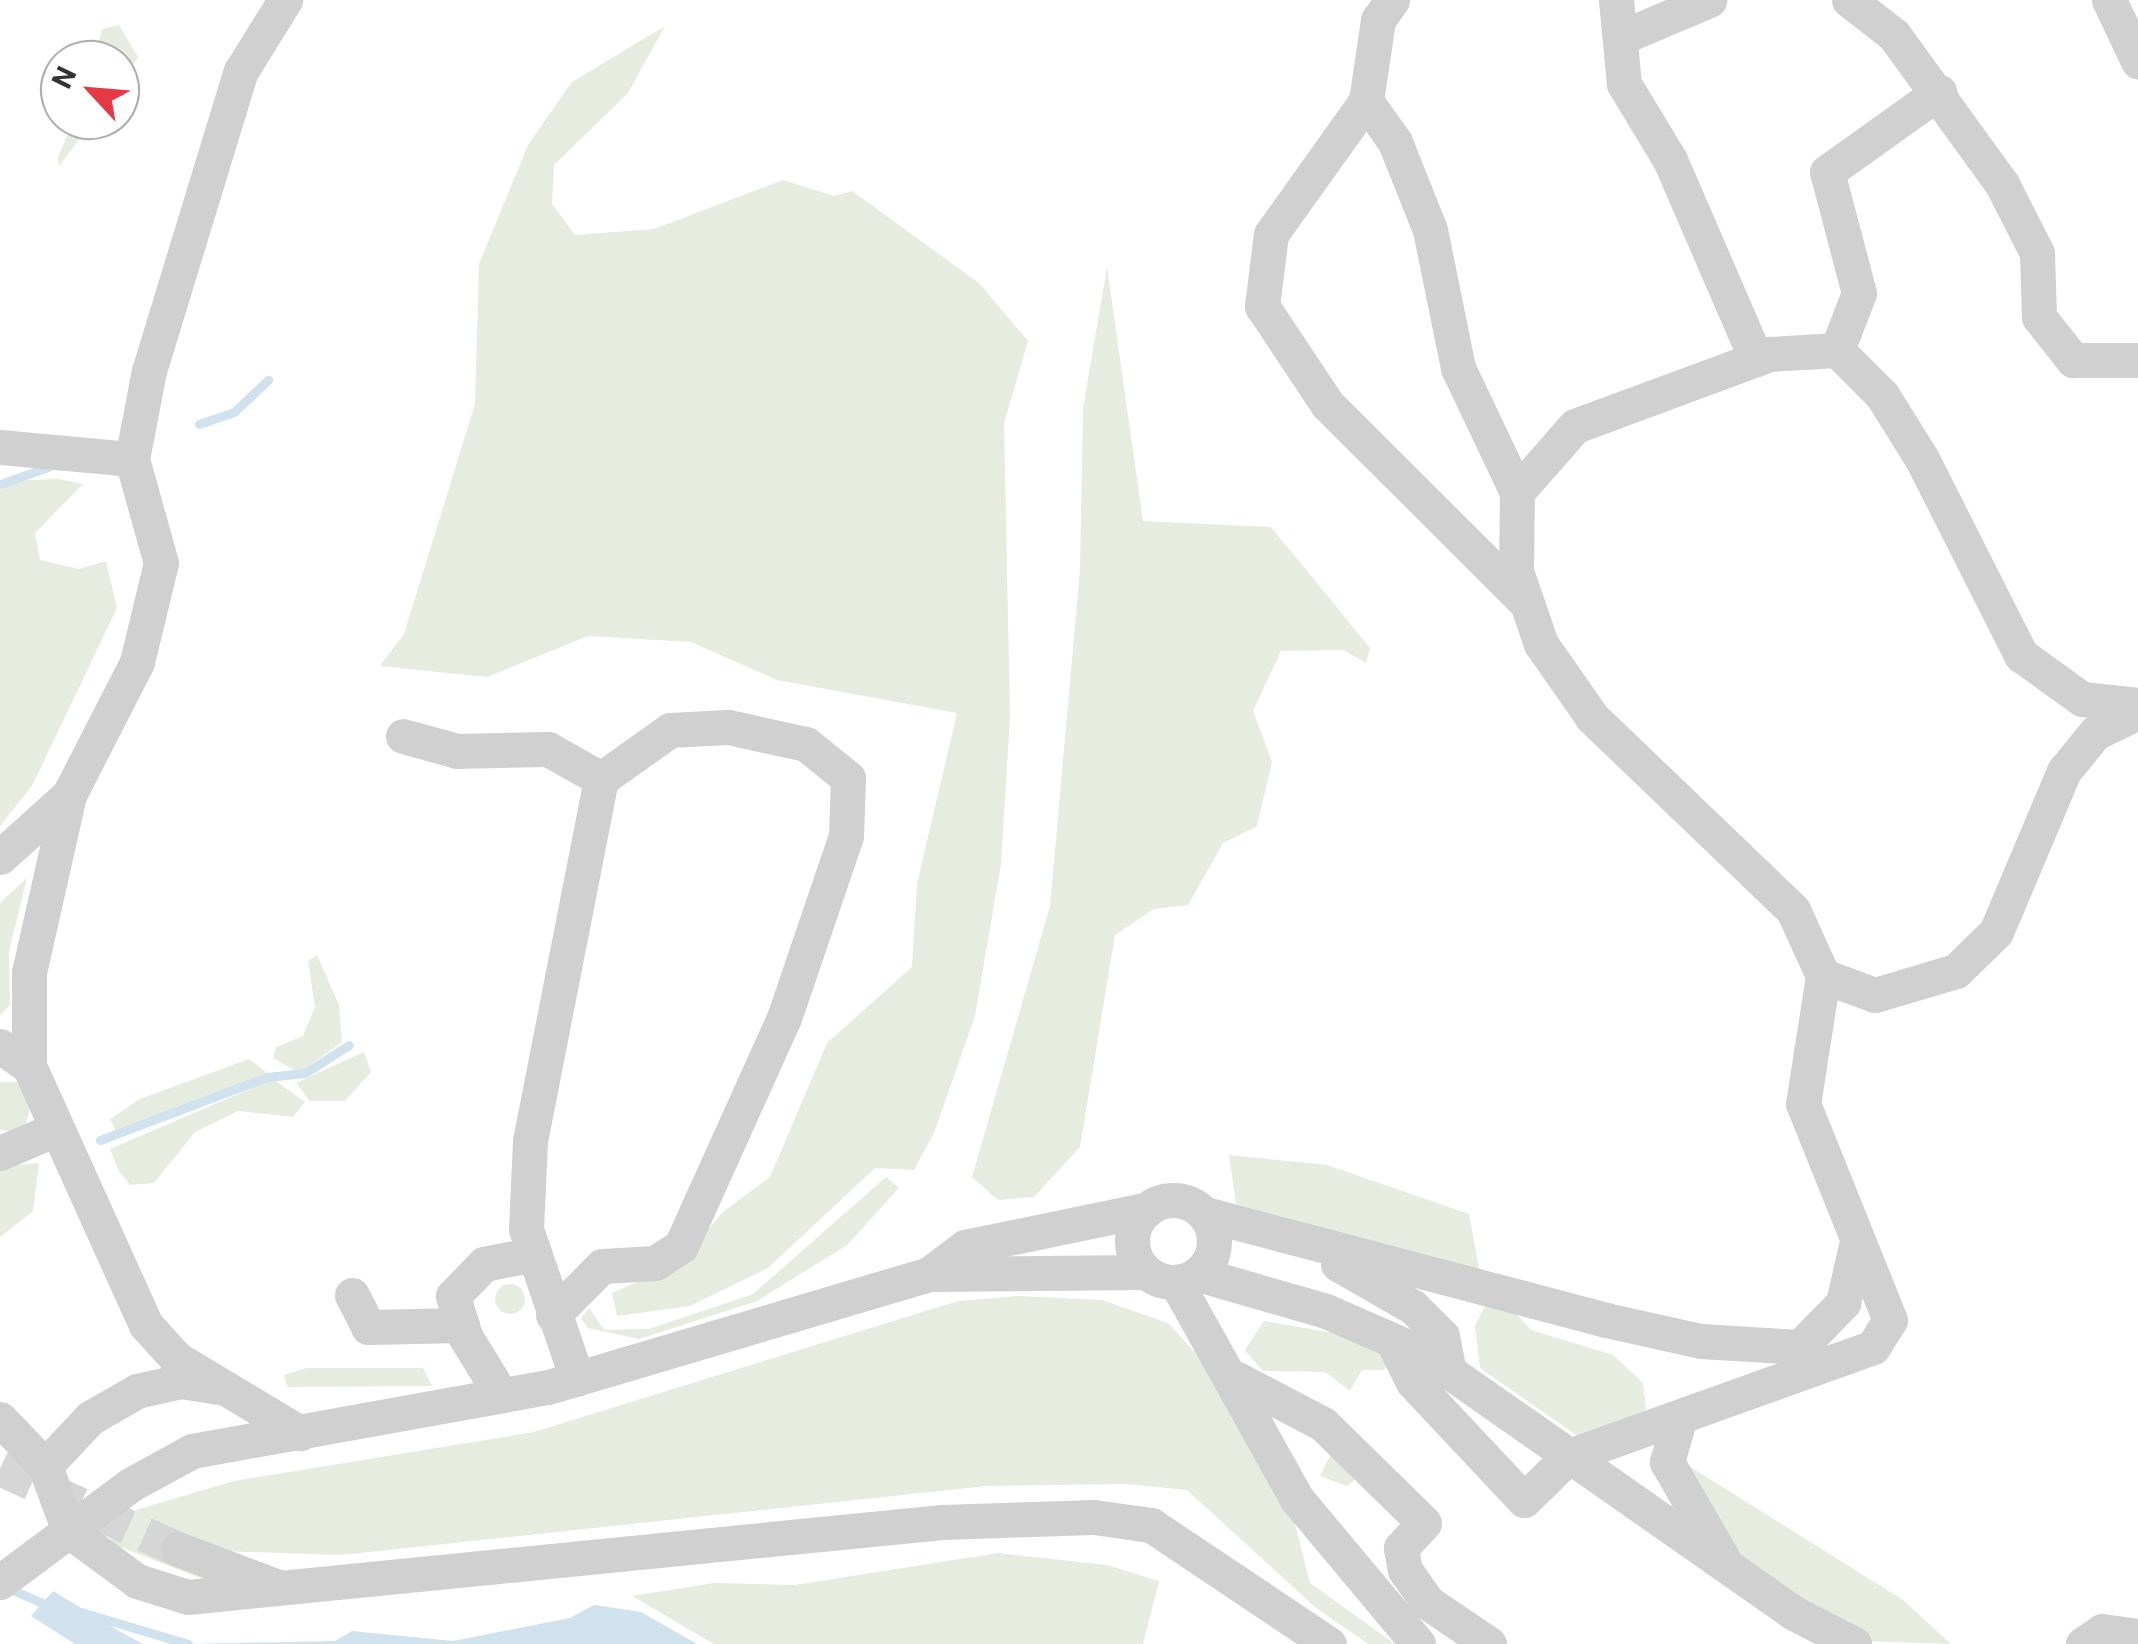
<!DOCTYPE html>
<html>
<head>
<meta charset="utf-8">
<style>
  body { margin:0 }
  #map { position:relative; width:2138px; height:1644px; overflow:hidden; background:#fff; font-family:Roboto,sans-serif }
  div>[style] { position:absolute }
  .green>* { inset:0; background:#e6ecdf }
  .round { border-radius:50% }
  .water>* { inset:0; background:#cfe2ee }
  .stream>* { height:9px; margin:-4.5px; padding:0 4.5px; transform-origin:4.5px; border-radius:4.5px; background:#cfe2ee }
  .minor-tunnel>* { height:35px; margin-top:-17.5px; transform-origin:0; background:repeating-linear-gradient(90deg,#d6d6d6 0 35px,transparent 0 53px) }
  .minor>* { height:35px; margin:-17.5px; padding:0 17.5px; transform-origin:17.5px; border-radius:17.5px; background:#d0d0d0 }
  .minor>.ring { margin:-17.5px; padding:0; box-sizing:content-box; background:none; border:35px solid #d0d0d0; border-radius:50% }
  span { translate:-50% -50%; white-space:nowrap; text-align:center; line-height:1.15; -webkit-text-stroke:10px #fff; paint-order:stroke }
  .north { position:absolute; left:40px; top:40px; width:100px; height:100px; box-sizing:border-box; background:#fff; border:2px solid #adadad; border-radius:50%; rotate:296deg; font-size:28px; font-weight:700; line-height:40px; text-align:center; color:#333 }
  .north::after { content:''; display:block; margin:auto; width:35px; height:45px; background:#e63946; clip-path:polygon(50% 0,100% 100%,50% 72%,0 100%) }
</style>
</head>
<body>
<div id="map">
  <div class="green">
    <div style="clip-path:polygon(119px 25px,138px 57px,120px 86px,120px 60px,95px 60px,102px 29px)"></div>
    <div style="clip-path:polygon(665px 26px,628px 93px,554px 165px,552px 204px,575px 235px,654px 229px,783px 180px,834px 196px,852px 191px,979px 283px,1028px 341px,1004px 423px,1010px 717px,1001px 864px,975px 1016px,934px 1133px,914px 1170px,875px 1168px,768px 1268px,690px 1306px,617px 1316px,612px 1293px,678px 1264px,724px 1211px,770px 1177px,827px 1043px,912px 967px,917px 884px,957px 713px,777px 680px,691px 642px,588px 636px,487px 677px,380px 666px,404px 634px,475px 404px,479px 264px,528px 145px,572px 82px)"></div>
    <div style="clip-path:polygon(74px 120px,94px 120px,59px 166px,58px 157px)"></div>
    <div style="clip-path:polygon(1107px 267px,1143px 521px,1271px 527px,1370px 648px,1366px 663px,1343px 650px,1281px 651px,1253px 711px,1272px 762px,1257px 826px,1223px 843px,1188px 905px,1154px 909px,1115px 935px,1080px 1147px,1034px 1197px,998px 1200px,972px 1177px,1050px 906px,1080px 570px,1083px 408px)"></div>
    <div style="clip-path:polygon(59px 479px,83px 484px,35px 533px,40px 560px,79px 569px,106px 561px,117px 608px,32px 786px,0 826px,0 481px)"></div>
    <div style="clip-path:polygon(27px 878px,9px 951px,10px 1005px,0 1015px,0 903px)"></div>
    <div style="clip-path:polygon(317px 955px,339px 1005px,342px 1042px,299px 1073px,273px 1058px,276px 1047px,303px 1036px,315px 1007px,308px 961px)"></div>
    <div style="clip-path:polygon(364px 1052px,371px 1072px,345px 1101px,310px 1101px,296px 1083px)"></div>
    <div style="clip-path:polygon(249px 1059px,266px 1072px,258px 1080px,117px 1134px,110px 1119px,140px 1099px)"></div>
    <div style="clip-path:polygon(273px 1079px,305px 1102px,293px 1117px,238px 1111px,195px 1132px,154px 1183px,130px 1185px,119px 1171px,110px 1149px)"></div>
    <div style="clip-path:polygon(0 1082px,21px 1082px,32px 1102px,23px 1133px,0 1130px)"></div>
    <div style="clip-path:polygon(1229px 1155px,1327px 1165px,1469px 1214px,1480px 1273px,1236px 1204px)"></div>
    <div style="clip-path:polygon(39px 1163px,33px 1211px,0 1237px,0 1167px)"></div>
    <div style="clip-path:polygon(886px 1177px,899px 1188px,847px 1245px,757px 1301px,639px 1339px,588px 1328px,581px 1318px,589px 1308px,604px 1330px,649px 1329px,753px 1294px)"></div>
    <div class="round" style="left:495px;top:1284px;width:30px;height:30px"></div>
    <div style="clip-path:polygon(1019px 1296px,1102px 1300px,1168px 1323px,1203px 1361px,1294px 1520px,1310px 1583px,1395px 1644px,1368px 1644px,1315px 1607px,1187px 1490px,1127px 1484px,987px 1486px,341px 1555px,222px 1551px,210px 1582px,110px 1543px,114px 1525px,139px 1509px,234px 1481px,534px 1432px,958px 1301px)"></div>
    <div style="clip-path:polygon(1486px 1304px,1514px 1311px,1531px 1330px,1613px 1355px,1643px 1383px,1646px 1409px,1631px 1426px,1582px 1439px,1480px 1368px,1475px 1326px)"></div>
    <div style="clip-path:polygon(1264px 1321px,1358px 1337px,1390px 1360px,1384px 1370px,1362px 1370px,1350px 1391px,1325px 1372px,1263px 1371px,1245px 1350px)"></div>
    <div style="clip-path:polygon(306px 1368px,423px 1368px,432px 1386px,287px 1387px,284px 1375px)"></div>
    <div style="clip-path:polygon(1332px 1452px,1359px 1476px,1347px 1486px,1320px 1476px)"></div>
    <div style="clip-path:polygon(1681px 1461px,1903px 1600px,1951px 1644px,1862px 1641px,1741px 1567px)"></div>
    <div style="clip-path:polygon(998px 1553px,1107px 1565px,1159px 1581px,1143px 1644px,714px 1644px,632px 1596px,714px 1583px,795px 1585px)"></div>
  </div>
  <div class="water">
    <div style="clip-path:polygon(53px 1591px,119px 1631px,143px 1644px,75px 1644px,31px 1616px)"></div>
    <div style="clip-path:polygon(594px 1605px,641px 1612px,697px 1644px,189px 1644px,335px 1641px,352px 1631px,453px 1641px,570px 1618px)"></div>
  </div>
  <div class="stream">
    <div style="left:199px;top:424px;width:37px;rotate:-19deg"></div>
    <div style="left:234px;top:412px;width:47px;rotate:-43.3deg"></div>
    <div style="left:0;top:484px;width:51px;rotate:-19.5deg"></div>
    <div style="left:100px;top:1140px;width:178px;rotate:-20.7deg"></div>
    <div style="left:267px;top:1077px;width:38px;rotate:-6deg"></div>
    <div style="left:305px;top:1073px;width:52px;rotate:-32.5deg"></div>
    <div style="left:6px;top:1587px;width:49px;rotate:24deg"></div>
    <div style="left:81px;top:1612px;width:112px;rotate:16.7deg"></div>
  </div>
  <div class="minor-tunnel">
    <div style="left:0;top:1468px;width:196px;rotate:24.5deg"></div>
  </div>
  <div class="minor">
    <div style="left:1392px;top:0;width:24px;rotate:125deg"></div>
    <div style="left:1378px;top:20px;width:82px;rotate:98.4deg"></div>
    <div style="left:1366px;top:101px;width:163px;rotate:125.5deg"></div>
    <div style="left:1271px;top:234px;width:73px;rotate:97.1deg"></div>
    <div style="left:1262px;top:306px;width:118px;rotate:56.4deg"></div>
    <div style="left:1327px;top:404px;width:281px;rotate:44.9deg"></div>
    <div style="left:1616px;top:0;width:84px;rotate:84.6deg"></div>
    <div style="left:1624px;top:84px;width:89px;rotate:58.8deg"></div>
    <div style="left:1670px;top:160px;width:217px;rotate:66.6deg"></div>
    <div style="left:1849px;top:0;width:57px;rotate:37.9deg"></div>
    <div style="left:1894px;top:35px;width:184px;rotate:54.1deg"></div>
    <div style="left:2002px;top:184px;width:77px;rotate:63.1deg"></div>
    <div style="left:2037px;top:253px;width:64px;rotate:88.2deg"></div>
    <div style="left:2039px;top:317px;width:55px;rotate:51.7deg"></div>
    <div style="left:2073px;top:360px;width:65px"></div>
    <div style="left:2109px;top:0;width:68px;rotate:64.6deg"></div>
    <div style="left:1622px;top:37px;width:95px;rotate:-23deg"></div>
    <div style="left:1366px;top:101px;width:50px;rotate:54.7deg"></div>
    <div style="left:1395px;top:142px;width:95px;rotate:68.3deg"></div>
    <div style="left:1430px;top:230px;width:141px;rotate:78.5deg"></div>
    <div style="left:1458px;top:368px;width:137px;rotate:64.6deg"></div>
    <div style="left:1837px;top:350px;width:61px;rotate:-68.9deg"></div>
    <div style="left:1859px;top:293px;width:125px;rotate:-104.8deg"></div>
    <div style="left:1827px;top:172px;width:138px;rotate:-35.5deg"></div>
    <div style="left:0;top:447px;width:133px;rotate:5.2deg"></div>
    <div style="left:403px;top:736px;width:56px;rotate:15.5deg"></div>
    <div style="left:457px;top:751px;width:91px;rotate:-1.3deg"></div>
    <div style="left:548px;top:749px;width:61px;rotate:29.5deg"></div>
    <div style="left:601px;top:779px;width:369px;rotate:101.1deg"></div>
    <div style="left:530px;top:1141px;width:88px;rotate:92.6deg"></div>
    <div style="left:526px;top:1229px;width:158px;rotate:71.2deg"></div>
    <div style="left:69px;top:795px;width:181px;rotate:102.7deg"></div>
    <div style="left:29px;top:972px;width:94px;rotate:90deg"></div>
    <div style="left:29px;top:1066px;width:284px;rotate:65.7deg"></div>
    <div style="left:146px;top:1325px;width:46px;rotate:47.6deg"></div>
    <div style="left:177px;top:1359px;width:144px;rotate:31deg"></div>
    <div style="left:0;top:857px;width:93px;rotate:-41.9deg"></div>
    <div style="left:69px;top:795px;width:149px;rotate:-62.9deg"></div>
    <div style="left:137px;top:662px;width:102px;rotate:-76.4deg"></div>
    <div style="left:161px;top:563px;width:108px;rotate:-105.6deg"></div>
    <div style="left:132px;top:459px;width:90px;rotate:-79.1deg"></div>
    <div style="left:149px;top:371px;width:314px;rotate:-73deg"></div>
    <div style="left:241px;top:71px;width:84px;rotate:-58.2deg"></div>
    <div style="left:1823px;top:976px;width:55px;rotate:20.1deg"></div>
    <div style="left:1875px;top:995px;width:84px;rotate:-16.5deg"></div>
    <div style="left:1956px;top:971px;width:56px;rotate:-44.3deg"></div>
    <div style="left:1996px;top:932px;width:175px;rotate:-67.1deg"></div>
    <div style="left:2064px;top:771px;width:49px;rotate:-50.8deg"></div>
    <div style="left:2095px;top:733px;width:48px;rotate:-26deg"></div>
    <div style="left:0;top:1046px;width:35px;rotate:35deg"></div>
    <div style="left:0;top:1153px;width:61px;rotate:-23.2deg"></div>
    <div class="ring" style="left:1132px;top:1200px;width:47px;height:47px"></div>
    <div style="left:1205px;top:1214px;width:415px;rotate:14.8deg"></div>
    <div style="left:1606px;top:1320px;width:97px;rotate:12.5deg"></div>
    <div style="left:1701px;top:1341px;width:99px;rotate:3.5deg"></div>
    <div style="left:1800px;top:1347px;width:62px;rotate:-45.7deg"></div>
    <div style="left:1843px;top:1303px;width:58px;rotate:-77.2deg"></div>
    <div style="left:1338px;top:1264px;width:86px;rotate:29.8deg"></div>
    <div style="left:1413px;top:1307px;width:41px;rotate:45deg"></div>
    <div style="left:1442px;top:1336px;width:37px;rotate:79deg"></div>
    <div style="left:929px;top:1274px;width:216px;rotate:-0.5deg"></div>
    <div style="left:1198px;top:1274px;width:133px;rotate:16.1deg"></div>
    <div style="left:1326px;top:1311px;width:107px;rotate:23.7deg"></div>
    <div style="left:1424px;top:1354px;width:449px;rotate:35deg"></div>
    <div style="left:1792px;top:1612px;width:70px;rotate:27.3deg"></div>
    <div style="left:1176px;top:1282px;width:247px;rotate:60.9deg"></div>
    <div style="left:1296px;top:1498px;width:190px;rotate:50.1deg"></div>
    <div style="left:352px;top:1295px;width:36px;rotate:63deg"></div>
    <div style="left:368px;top:1327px;width:94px;rotate:-1.2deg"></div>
    <div style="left:553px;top:1315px;width:69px;rotate:-45deg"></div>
    <div style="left:602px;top:1266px;width:53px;rotate:-3.2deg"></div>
    <div style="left:655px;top:1263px;width:31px;rotate:-33deg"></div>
    <div style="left:681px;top:1246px;width:250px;rotate:-65.7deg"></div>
    <div style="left:784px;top:1018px;width:192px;rotate:-71.2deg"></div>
    <div style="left:846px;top:836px;width:58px;rotate:-88deg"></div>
    <div style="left:848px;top:778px;width:54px;rotate:-141deg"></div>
    <div style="left:806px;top:744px;width:80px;rotate:-167.7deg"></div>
    <div style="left:728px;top:727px;width:58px;rotate:177deg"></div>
    <div style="left:670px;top:730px;width:85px;rotate:144.6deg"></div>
    <div style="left:1392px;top:1340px;width:47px;rotate:63.4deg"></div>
    <div style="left:1413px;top:1382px;width:162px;rotate:46.8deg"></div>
    <div style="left:1524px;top:1500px;width:63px;rotate:-44.4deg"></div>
    <div style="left:1569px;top:1456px;width:323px;rotate:-19.7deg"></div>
    <div style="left:1873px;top:1347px;width:32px;rotate:-58deg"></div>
    <div style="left:1890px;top:1320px;width:233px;rotate:-111.9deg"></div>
    <div style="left:1803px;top:1104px;width:130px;rotate:-81.1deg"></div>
    <div style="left:1823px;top:976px;width:72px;rotate:-114.4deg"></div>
    <div style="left:1793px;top:910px;width:279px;rotate:-136.2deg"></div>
    <div style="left:1592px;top:717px;width:89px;rotate:-124.9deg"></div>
    <div style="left:1541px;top:644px;width:77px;rotate:-108.9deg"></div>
    <div style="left:1516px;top:571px;width:79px;rotate:-89.3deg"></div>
    <div style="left:1517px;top:492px;width:88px;rotate:-48.7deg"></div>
    <div style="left:1575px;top:426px;width:208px;rotate:-20.3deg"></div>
    <div style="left:1770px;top:354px;width:67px;rotate:-3.4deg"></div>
    <div style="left:1837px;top:350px;width:64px;rotate:45deg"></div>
    <div style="left:1882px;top:395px;width:75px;rotate:58deg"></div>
    <div style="left:1922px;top:459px;width:220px;rotate:63.2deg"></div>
    <div style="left:2021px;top:655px;width:75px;rotate:35.8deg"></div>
    <div style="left:2082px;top:699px;width:56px;rotate:6.1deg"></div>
    <div style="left:1237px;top:1379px;width:97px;rotate:27.6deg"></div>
    <div style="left:1323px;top:1424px;width:141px;rotate:44.4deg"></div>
    <div style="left:1424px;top:1523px;width:34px;rotate:133deg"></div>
    <div style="left:1401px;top:1548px;width:22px;rotate:80deg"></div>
    <div style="left:1405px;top:1570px;width:39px;rotate:55deg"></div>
    <div style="left:1427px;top:1602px;width:75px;rotate:34.1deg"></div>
    <div style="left:501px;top:1395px;width:69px;rotate:-121.4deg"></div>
    <div style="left:465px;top:1336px;width:42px;rotate:-106.7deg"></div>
    <div style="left:453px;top:1296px;width:45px;rotate:-45.9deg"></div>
    <div style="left:484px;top:1264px;width:51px;rotate:-11.3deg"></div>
    <div style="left:0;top:1419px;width:65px;rotate:46.2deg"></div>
    <div style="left:45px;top:1466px;width:69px;rotate:69.7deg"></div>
    <div style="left:69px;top:1531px;width:84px;rotate:36.3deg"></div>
    <div style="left:137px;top:1581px;width:53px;rotate:17.4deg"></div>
    <div style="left:188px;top:1597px;width:758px;rotate:-5.68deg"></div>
    <div style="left:942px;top:1522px;width:152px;rotate:-1.9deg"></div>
    <div style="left:1094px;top:1517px;width:58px;rotate:8deg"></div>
    <div style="left:1151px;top:1525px;width:214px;rotate:33.8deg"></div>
    <div style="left:1679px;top:1420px;width:44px;rotate:105.9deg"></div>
    <div style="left:1667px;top:1462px;width:118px;rotate:60deg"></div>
    <div style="left:45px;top:1466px;width:66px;rotate:-46.8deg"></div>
    <div style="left:90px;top:1418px;width:54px;rotate:-29.9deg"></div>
    <div style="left:137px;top:1391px;width:45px;rotate:-12.8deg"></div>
    <div style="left:181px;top:1381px;width:36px;rotate:9deg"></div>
    <div style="left:178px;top:1549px;width:102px;rotate:20.8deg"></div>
    <div style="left:0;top:1582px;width:162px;rotate:-36.7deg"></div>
    <div style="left:130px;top:1485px;width:71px;rotate:-28.7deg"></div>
    <div style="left:192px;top:1451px;width:362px;rotate:-10.2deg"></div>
    <div style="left:548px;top:1387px;width:397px;rotate:-16.5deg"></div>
    <div style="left:929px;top:1274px;width:45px;rotate:-36.9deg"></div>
    <div style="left:965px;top:1247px;width:187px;rotate:-11.7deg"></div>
    <div style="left:2083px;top:1644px;width:23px;rotate:-34deg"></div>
    <div style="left:2102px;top:1631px;width:36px;rotate:8deg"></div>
  </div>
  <div class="north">N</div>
</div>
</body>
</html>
